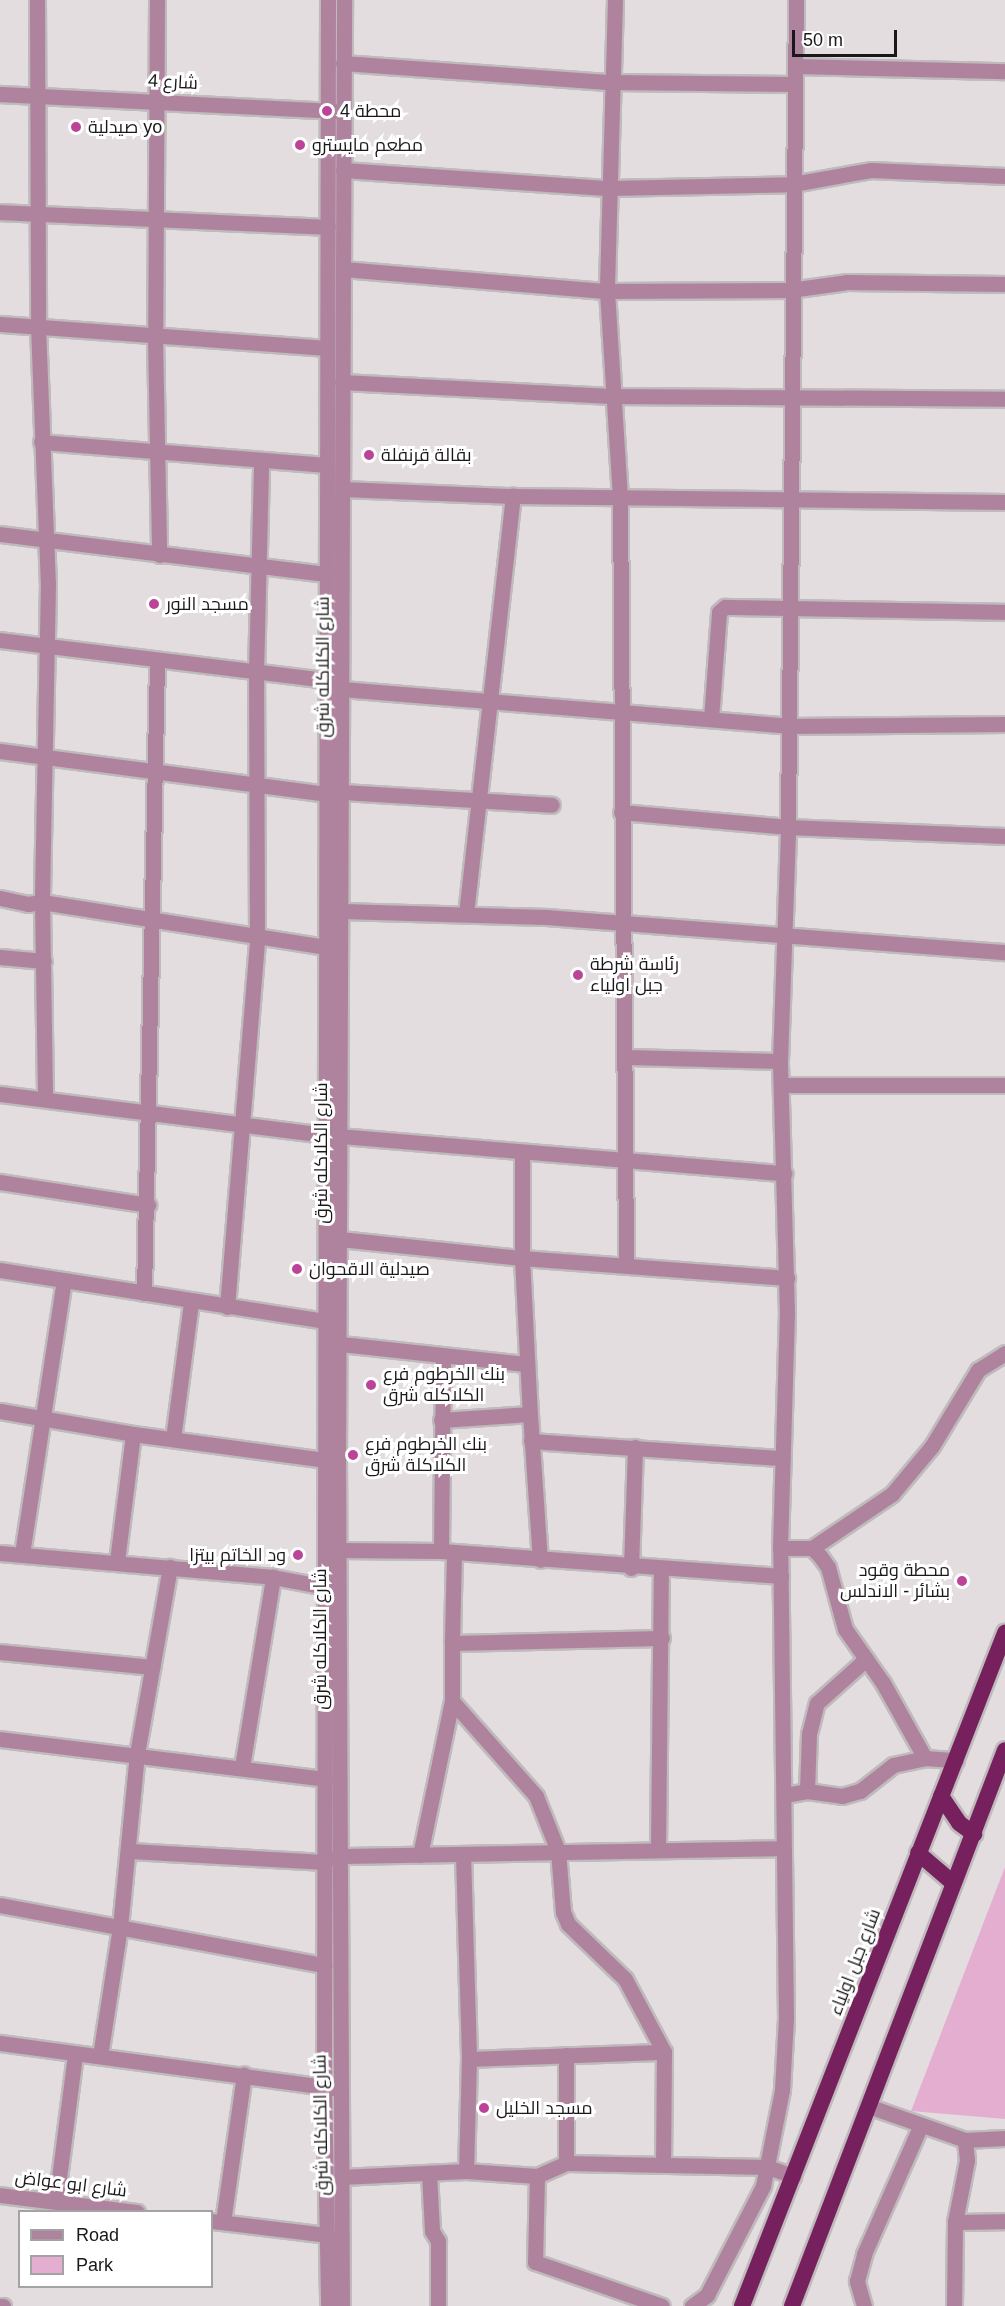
<!DOCTYPE html>
<html>
<head>
<meta charset="utf-8">
<style>
  body { margin:0 }
  #map { position:relative; width:1005px; height:2306px; overflow:hidden; background:#e3dde0; font-family:Arial,Cairo,sans-serif }
  div>[style] { position:absolute }
  .green>* { inset:0; background:#e4aed0 }
  .roads { filter:drop-shadow(2px 0 #bfbabc) drop-shadow(-2px 0 #bfbabc) drop-shadow(0 2px #bfbabc) drop-shadow(0 -2px #bfbabc) }
  .minor>* { height:15px; margin:-7.5px; padding:0 7.5px; transform-origin:7.5px; border-radius:7.5px; background:#af839e }
  .tertiary>* { height:15px; margin:-7.5px; padding:0 7.5px; transform-origin:7.5px; border-radius:7.5px; background:#af839e }
  .trunk>* { height:16px; margin:-8px; padding:0 8px; transform-origin:8px; border-radius:8px; background:#76215e }
  .dots>* { width:16px; height:16px; translate:-50% -50%; box-sizing:border-box; border:3px solid #fff; border-radius:50% }
  span { translate:-50% -50%; white-space:nowrap; text-align:center; line-height:1.15; -webkit-text-stroke:6px #fff; paint-order:stroke }
  .street-label { font-size:18px; color:#1a181a }
  .poi-label { font-size:18px; color:#1a181a }
  .left { translate:0 -50%; text-align:left }
  .right { translate:-100% -50%; text-align:right }
  .legend { position:absolute; left:18px; top:2210px; width:195px; height:78px; box-sizing:border-box; background:#fff; border:2px solid #a3a3a3; margin:0; padding:8px 10px; list-style:none; font-size:18px; color:#1a181a }
  .legend li { display:flex; align-items:center; gap:12px; height:30px }
  .legend b { width:30px; border:2px solid #a3a3a3 }
  .scale { position:absolute; left:792px; top:30px; width:105px; height:27px; box-sizing:border-box; border:3px solid #1a181a; border-top:0; padding-left:8px; font-size:18px; line-height:21px; white-space:nowrap; color:#1a181a; -webkit-text-stroke:4px #fff; paint-order:stroke }
</style>
</head>
<body>
<div id="map">
  <div class="green">
    <div style="clip-path:polygon(1005px 1867px,1005px 2119px,911px 2111px)"></div>
  </div>
  <div class="roads">
    <div class="minor">
      <div style="left:37px;top:0;width:326px;rotate:89.8deg"></div>
      <div style="left:38px;top:326px;width:257px;rotate:87.8deg"></div>
      <div style="left:48px;top:583px;width:319px;rotate:91.1deg"></div>
      <div style="left:42px;top:902px;width:197px;rotate:89.1deg"></div>
      <div style="left:157px;top:0;width:337px;rotate:90.3deg"></div>
      <div style="left:155px;top:337px;width:218px;rotate:88.9deg"></div>
      <div style="left:615px;top:0;width:291px;rotate:91.6deg"></div>
      <div style="left:607px;top:291px;width:206px;rotate:86.4deg"></div>
      <div style="left:620px;top:497px;width:766px;rotate:89.55deg"></div>
      <div style="left:343px;top:63px;width:268px;rotate:4.1deg"></div>
      <div style="left:610px;top:82px;width:184px;rotate:0.6deg"></div>
      <div style="left:795px;top:66px;width:210px;rotate:1.4deg"></div>
      <div style="left:343px;top:170px;width:267px;rotate:3.9deg"></div>
      <div style="left:609px;top:188px;width:184px;rotate:-1.2deg"></div>
      <div style="left:793px;top:184px;width:79px;rotate:-10.2deg"></div>
      <div style="left:871px;top:170px;width:134px;rotate:2.6deg"></div>
      <div style="left:0;top:212px;width:328px;rotate:2.6deg"></div>
      <div style="left:343px;top:269px;width:265px;rotate:4.8deg"></div>
      <div style="left:607px;top:291px;width:183px;rotate:-0.3deg"></div>
      <div style="left:790px;top:290px;width:58px;rotate:-8deg"></div>
      <div style="left:847px;top:282px;width:158px;rotate:0.7deg"></div>
      <div style="left:0;top:324px;width:327px;rotate:4.2deg"></div>
      <div style="left:342px;top:382px;width:269px;rotate:3deg"></div>
      <div style="left:611px;top:396px;width:394px;rotate:0.4deg"></div>
      <div style="left:41px;top:442px;width:285px;rotate:4.6deg"></div>
      <div style="left:343px;top:489px;width:170px;rotate:2.4deg"></div>
      <div style="left:513px;top:496px;width:492px;rotate:0.7deg"></div>
      <div style="left:0;top:534px;width:329px;rotate:7deg"></div>
      <div style="left:0;top:640px;width:328px;rotate:7deg"></div>
      <div style="left:342px;top:689px;width:448px;rotate:4.7deg"></div>
      <div style="left:788px;top:726px;width:217px;rotate:-0.5deg"></div>
      <div style="left:711px;top:719px;width:107px;rotate:-85.7deg"></div>
      <div style="left:719px;top:612px;width:8px;rotate:-40deg"></div>
      <div style="left:725px;top:607px;width:280px;rotate:1deg"></div>
      <div style="left:0;top:751px;width:329px;rotate:7.5deg"></div>
      <div style="left:342px;top:792px;width:210px;rotate:3.5deg"></div>
      <div style="left:621px;top:812px;width:168px;rotate:5.1deg"></div>
      <div style="left:788px;top:827px;width:217px;rotate:2.4deg"></div>
      <div style="left:0;top:898px;width:29px;rotate:12deg"></div>
      <div style="left:28px;top:904px;width:14px;rotate:-8deg"></div>
      <div style="left:42px;top:902px;width:288px;rotate:9deg"></div>
      <div style="left:342px;top:911px;width:205px;rotate:1.7deg"></div>
      <div style="left:547px;top:917px;width:459px;rotate:4.4deg"></div>
      <div style="left:466px;top:914px;width:421px;rotate:-83.6deg"></div>
      <div style="left:0;top:957px;width:44px;rotate:5.2deg"></div>
      <div style="left:626px;top:1057px;width:154px;rotate:1.5deg"></div>
      <div style="left:782px;top:1085px;width:223px"></div>
      <div style="left:0;top:1094px;width:328px;rotate:7.2deg"></div>
      <div style="left:340px;top:1136px;width:446px;rotate:4.8deg"></div>
      <div style="left:522px;top:1154px;width:104px;rotate:90deg"></div>
      <div style="left:522px;top:1258px;width:156px;rotate:87.1deg"></div>
      <div style="left:0;top:1182px;width:150px;rotate:8.8deg"></div>
      <div style="left:340px;top:1239px;width:183px;rotate:6deg"></div>
      <div style="left:522px;top:1258px;width:266px;rotate:4.3deg"></div>
      <div style="left:0;top:1270px;width:329px;rotate:8.9deg"></div>
      <div style="left:144px;top:1293px;width:632px;rotate:-88.82deg"></div>
      <div style="left:227px;top:1307px;width:369px;rotate:-85.3deg"></div>
      <div style="left:257px;top:939px;width:266px;rotate:-90.2deg"></div>
      <div style="left:256px;top:673px;width:212px;rotate:-88.6deg"></div>
      <div style="left:341px;top:1344px;width:185px;rotate:6.2deg"></div>
      <div style="left:0;top:1411px;width:135px;rotate:9.8deg"></div>
      <div style="left:133px;top:1434px;width:195px;rotate:7.7deg"></div>
      <div style="left:441px;top:1420px;width:89px;rotate:-3.9deg"></div>
      <div style="left:530px;top:1414px;width:146px;rotate:86.1deg"></div>
      <div style="left:173px;top:1439px;width:138px;rotate:-82.5deg"></div>
      <div style="left:531px;top:1441px;width:252px;rotate:3.9deg"></div>
      <div style="left:780px;top:1548px;width:32px"></div>
      <div style="left:812px;top:1548px;width:11px;rotate:45deg"></div>
      <div style="left:820px;top:1556px;width:14px;rotate:54deg"></div>
      <div style="left:828px;top:1567px;width:64px;rotate:74.7deg"></div>
      <div style="left:845px;top:1629px;width:66px;rotate:54.9deg"></div>
      <div style="left:883px;top:1683px;width:86px;rotate:60.8deg"></div>
      <div style="left:812px;top:1548px;width:97px;rotate:-34deg"></div>
      <div style="left:892px;top:1494px;width:62px;rotate:-50.2deg"></div>
      <div style="left:932px;top:1446px;width:89px;rotate:-58.8deg"></div>
      <div style="left:978px;top:1370px;width:32px;rotate:-32deg"></div>
      <div style="left:339px;top:1550px;width:102px;rotate:0.6deg"></div>
      <div style="left:441px;top:1551px;width:341px;rotate:4.2deg"></div>
      <div style="left:441px;top:1551px;width:193px;rotate:-89.4deg"></div>
      <div style="left:454px;top:1552px;width:91px;rotate:91.3deg"></div>
      <div style="left:452px;top:1643px;width:210px;rotate:-1.4deg"></div>
      <div style="left:0;top:1553px;width:274px;rotate:5deg"></div>
      <div style="left:273px;top:1577px;width:54px;rotate:10.7deg"></div>
      <div style="left:22px;top:1554px;width:277px;rotate:-81.3deg"></div>
      <div style="left:117px;top:1561px;width:128px;rotate:-82.8deg"></div>
      <div style="left:631px;top:1568px;width:121px;rotate:-88.1deg"></div>
      <div style="left:0;top:1652px;width:153px;rotate:5.6deg"></div>
      <div style="left:452px;top:1701px;width:127px;rotate:48.5deg"></div>
      <div style="left:536px;top:1796px;width:59px;rotate:68.2deg"></div>
      <div style="left:558px;top:1851px;width:61px;rotate:85.3deg"></div>
      <div style="left:563px;top:1912px;width:13px;rotate:67deg"></div>
      <div style="left:568px;top:1924px;width:79px;rotate:44deg"></div>
      <div style="left:625px;top:1979px;width:83px;rotate:61.9deg"></div>
      <div style="left:664px;top:2052px;width:112px;rotate:90.5deg"></div>
      <div style="left:0;top:1739px;width:328px;rotate:7deg"></div>
      <div style="left:242px;top:1767px;width:193px;rotate:-80.7deg"></div>
      <div style="left:807px;top:1791px;width:57px;rotate:-88deg"></div>
      <div style="left:809px;top:1734px;width:32px;rotate:-76deg"></div>
      <div style="left:817px;top:1703px;width:66px;rotate:-41.9deg"></div>
      <div style="left:785px;top:1795px;width:22px;rotate:-10deg"></div>
      <div style="left:807px;top:1791px;width:35px;rotate:8deg"></div>
      <div style="left:842px;top:1796px;width:19px;rotate:-16deg"></div>
      <div style="left:860px;top:1791px;width:42px;rotate:-38.2deg"></div>
      <div style="left:893px;top:1765px;width:33px;rotate:-12deg"></div>
      <div style="left:925px;top:1758px;width:31px;rotate:4deg"></div>
      <div style="left:658px;top:1848px;width:279px;rotate:-89.4deg"></div>
      <div style="left:129px;top:1851px;width:197px;rotate:3.2deg"></div>
      <div style="left:463px;top:1854px;width:205px;rotate:88.3deg"></div>
      <div style="left:469px;top:2059px;width:112px;rotate:91.5deg"></div>
      <div style="left:420px;top:1855px;width:157px;rotate:-78.3deg"></div>
      <div style="left:452px;top:1701px;width:58px;rotate:-90deg"></div>
      <div style="left:338px;top:1856px;width:445px;rotate:-1deg"></div>
      <div style="left:0;top:1905px;width:330px;rotate:10.5deg"></div>
      <div style="left:0;top:2043px;width:342px;rotate:7.7deg"></div>
      <div style="left:566px;top:2055px;width:108px;rotate:90deg"></div>
      <div style="left:100px;top:2056px;width:131px;rotate:-81.2deg"></div>
      <div style="left:120px;top:1927px;width:174px;rotate:-84.4deg"></div>
      <div style="left:137px;top:1754px;width:190px;rotate:-80deg"></div>
      <div style="left:469px;top:2059px;width:195px;rotate:-2.1deg"></div>
      <div style="left:868px;top:2106px;width:103px;rotate:19.3deg"></div>
      <div style="left:965px;top:2140px;width:40px;rotate:-2.9deg"></div>
      <div style="left:429px;top:2173px;width:58px;rotate:87deg"></div>
      <div style="left:432px;top:2231px;width:12px;rotate:59deg"></div>
      <div style="left:438px;top:2241px;width:65px;rotate:90deg"></div>
      <div style="left:537px;top:2176px;width:86px;rotate:91.3deg"></div>
      <div style="left:535px;top:2262px;width:134px;rotate:19.1deg"></div>
      <div style="left:341px;top:2177px;width:125px;rotate:-2.7deg"></div>
      <div style="left:466px;top:2171px;width:71px;rotate:4deg"></div>
      <div style="left:537px;top:2176px;width:32px;rotate:-24deg"></div>
      <div style="left:566px;top:2163px;width:202px;rotate:1.1deg"></div>
      <div style="left:768px;top:2167px;width:27px;rotate:20deg"></div>
      <div style="left:0;top:2195px;width:138px;rotate:7.1deg"></div>
      <div style="left:56px;top:2201px;width:147px;rotate:-82.6deg"></div>
      <div style="left:212px;top:2221px;width:116px;rotate:6.9deg"></div>
      <div style="left:223px;top:2222px;width:149px;rotate:-81.9deg"></div>
      <div style="left:955px;top:2222px;width:50px;rotate:-1.1deg"></div>
      <div style="left:0;top:2306px;width:3px"></div>
      <div style="left:692px;top:2306px;width:19px;rotate:-36deg"></div>
      <div style="left:707px;top:2295px;width:123px;rotate:-62.8deg"></div>
      <div style="left:763px;top:2186px;width:98px;rotate:-78.8deg"></div>
      <div style="left:782px;top:2090px;width:72px;rotate:-86.8deg"></div>
      <div style="left:786px;top:2018px;width:470px;rotate:-90.7deg"></div>
      <div style="left:780px;top:1548px;width:234px;rotate:-88.3deg"></div>
      <div style="left:787px;top:1314px;width:253px;rotate:-91.6deg"></div>
      <div style="left:780px;top:1061px;width:234px;rotate:-88deg"></div>
      <div style="left:788px;top:827px;width:827px;rotate:-89.45deg"></div>
      <div style="left:864px;top:2306px;width:26px;rotate:-106deg"></div>
      <div style="left:857px;top:2281px;width:28px;rotate:-75deg"></div>
      <div style="left:864px;top:2254px;width:141px;rotate:-66.2deg"></div>
      <div style="left:954px;top:2306px;width:84px;rotate:-89.3deg"></div>
      <div style="left:955px;top:2222px;width:63px;rotate:-79deg"></div>
      <div style="left:967px;top:2160px;width:20px;rotate:-96deg"></div>
    </div>
    <div class="tertiary">
      <div style="left:328px;top:0;width:2088px;rotate:90.11deg"></div>
      <div style="left:324px;top:2088px;width:218px;rotate:88.9deg"></div>
      <div style="left:0;top:94px;width:336px;rotate:2.9deg"></div>
      <div style="left:342px;top:2306px;width:847px;rotate:-90.27deg"></div>
      <div style="left:338px;top:1459px;width:1459px;rotate:-89.76deg"></div>
    </div>
    <div class="trunk">
      <div style="left:941px;top:1796px;width:32px;rotate:56deg"></div>
      <div style="left:959px;top:1823px;width:19px;rotate:36deg"></div>
      <div style="left:918px;top:1853px;width:46px;rotate:40.6deg"></div>
      <div style="left:742px;top:2306px;width:723px;rotate:-68.66deg"></div>
      <div style="left:792px;top:2306px;width:595px;rotate:-69.04deg"></div>
    </div>
  </div>
  <div class="dots">
    <div style="left:327px;top:111px;background:#bc4498"></div>
    <div style="left:76px;top:127px;background:#bc4498"></div>
    <div style="left:300px;top:145px;background:#bc4498"></div>
    <div style="left:369px;top:455px;background:#bc4498"></div>
    <div style="left:154px;top:604px;background:#bc4498"></div>
    <div style="left:578px;top:975px;background:#bc4498"></div>
    <div style="left:297px;top:1269px;background:#bc4498"></div>
    <div style="left:371px;top:1385px;background:#bc4498"></div>
    <div style="left:353px;top:1455px;background:#bc4498"></div>
    <div style="left:298px;top:1555px;background:#bc4498"></div>
    <div style="left:962px;top:1581px;background:#bc4498"></div>
    <div style="left:484px;top:2108px;background:#bc4498"></div>
  </div>
  <div class="street-label">
    <span style="left:173px;top:82px;rotate:3deg">شارع 4</span>
    <span style="left:323px;top:667px;rotate:-90deg">شارع الكلاكله شرق</span>
    <span style="left:321px;top:1153px;rotate:-90deg">شارع الكلاكله شرق</span>
    <span style="left:320px;top:1639px;rotate:-90deg">شارع الكلاكله شرق</span>
    <span style="left:855px;top:1962px;rotate:-69deg">شارع جبل اولياء</span>
    <span style="left:321px;top:2125px;rotate:-91deg">شارع الكلاكله شرق</span>
    <span style="left:71px;top:2184px;rotate:7deg">شارع ابو عواض</span>
  </div>
  <div class="poi-label">
    <span class="left" style="left:340px;top:111px">محطة 4</span>
    <span class="left" style="left:88px;top:127px">صيدلية yo</span>
    <span class="left" style="left:312px;top:145px">مطعم مايسترو</span>
    <span class="left" style="left:381px;top:455px">بقالة قرنفلة</span>
    <span class="left" style="left:166px;top:604px">مسجد النور</span>
    <span class="left" style="left:590px;top:975px">رئاسة شرطة<br>جبل اولياء</span>
    <span class="left" style="left:309px;top:1269px">صيدلية الاقحوان</span>
    <span class="left" style="left:383px;top:1385px">بنك الخرطوم فرع<br>الكلاكله شرق</span>
    <span class="left" style="left:365px;top:1455px">بنك الخرطوم فرع<br>الكلاكلة شرق</span>
    <span class="right" style="left:286px;top:1555px">ود الخاتم بيتزا</span>
    <span class="right" style="left:950px;top:1581px">محطة وقود<br>بشائر - الاندلس</span>
    <span class="left" style="left:496px;top:2108px">مسجد الخليل</span>
  </div>
  <ul class="legend">
  <li><b style="height:8px;background:#af839e"></b>Road</li>
  <li><b style="height:16px;background:#e4aed0"></b>Park</li>
  </ul>
  <div class="scale">50 m</div>
</div>
</body>
</html>
